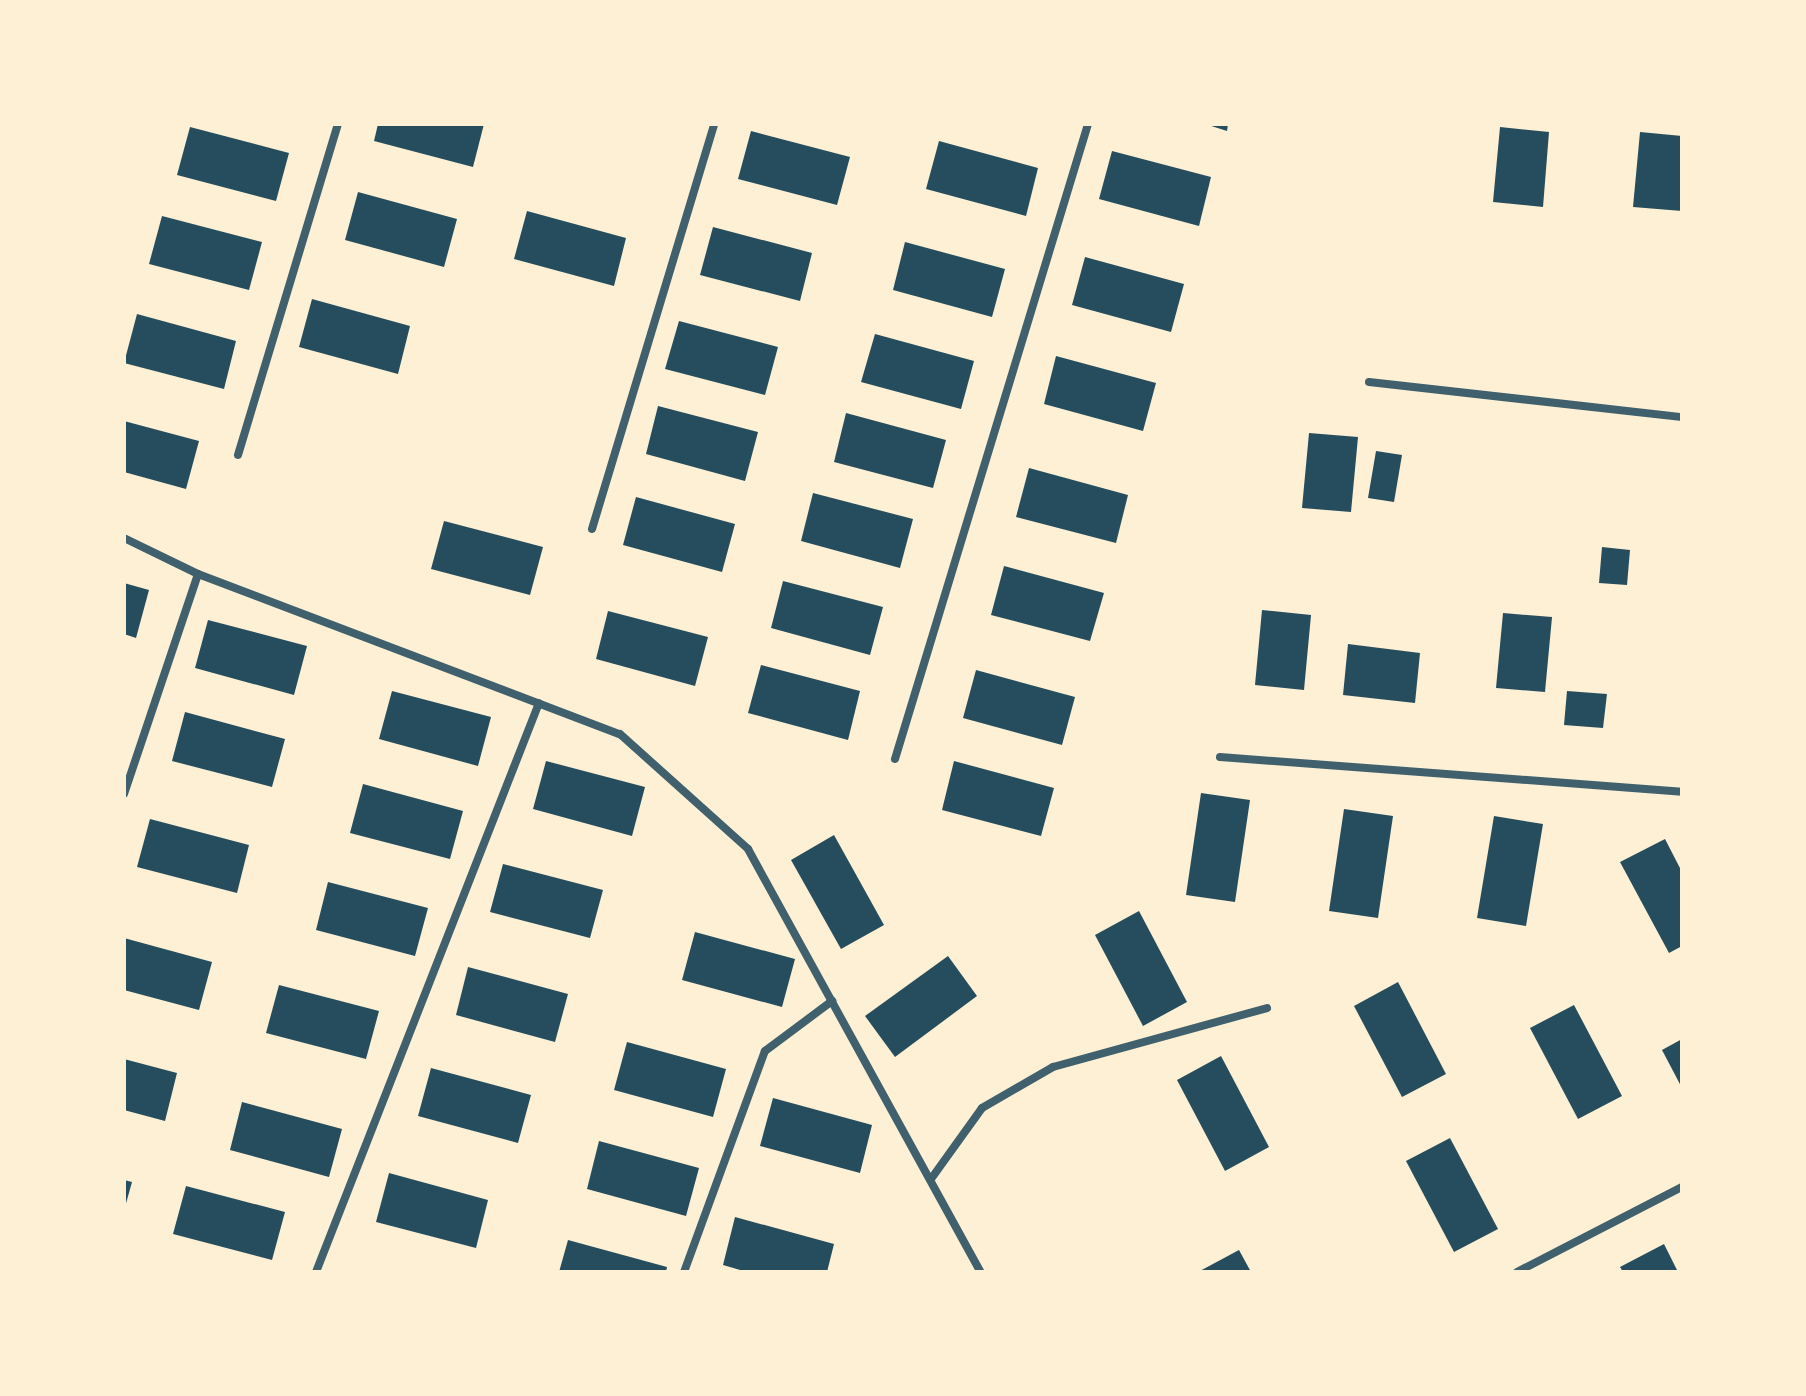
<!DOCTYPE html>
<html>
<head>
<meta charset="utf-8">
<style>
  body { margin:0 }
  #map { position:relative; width:1806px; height:1396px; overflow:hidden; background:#fdf0d5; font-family:"Roboto Serif",serif }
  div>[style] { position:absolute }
  .building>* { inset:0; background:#264d5e }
  .minor>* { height:8px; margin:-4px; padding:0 4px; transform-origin:4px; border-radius:4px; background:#3f606c }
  span { translate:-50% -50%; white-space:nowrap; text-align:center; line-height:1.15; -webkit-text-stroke:7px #fdf0d5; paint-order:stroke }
  .frame { position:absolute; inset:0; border:126px solid #fdf0d5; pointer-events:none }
</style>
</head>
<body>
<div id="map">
  <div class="building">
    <div style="clip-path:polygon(378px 124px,484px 124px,473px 167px,374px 141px)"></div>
    <div style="clip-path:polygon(1205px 124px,1228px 124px,1227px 131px)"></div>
    <div style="clip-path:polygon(190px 127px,289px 153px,276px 201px,177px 175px)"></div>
    <div style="clip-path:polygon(1500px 127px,1549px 132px,1543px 207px,1493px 202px)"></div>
    <div style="clip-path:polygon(751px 131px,850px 157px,837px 205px,738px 179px)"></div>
    <div style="clip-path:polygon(1640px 132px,1682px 136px,1682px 211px,1633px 207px)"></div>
    <div style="clip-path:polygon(939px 141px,1038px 168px,1026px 216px,926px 189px)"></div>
    <div style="clip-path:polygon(1112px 151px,1211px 177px,1199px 226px,1099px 199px)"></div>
    <div style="clip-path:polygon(358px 192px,457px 219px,444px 267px,345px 240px)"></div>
    <div style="clip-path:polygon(527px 211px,626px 238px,614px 286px,514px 259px)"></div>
    <div style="clip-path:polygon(162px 216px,262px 242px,249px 290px,149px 264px)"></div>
    <div style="clip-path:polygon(713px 227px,812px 253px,800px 301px,700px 275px)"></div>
    <div style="clip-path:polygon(905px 242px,1005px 269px,992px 317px,893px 290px)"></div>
    <div style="clip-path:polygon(1085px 257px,1184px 284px,1171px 332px,1072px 305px)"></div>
    <div style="clip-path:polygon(312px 299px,410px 326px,398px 374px,299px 347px)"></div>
    <div style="clip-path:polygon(137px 314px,236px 341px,224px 389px,124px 363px)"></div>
    <div style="clip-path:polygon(679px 321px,778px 347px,765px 395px,665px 369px)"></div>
    <div style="clip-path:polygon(875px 334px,974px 361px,961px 409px,861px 382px)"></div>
    <div style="clip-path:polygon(1056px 356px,1156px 383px,1143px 431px,1044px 404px)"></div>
    <div style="clip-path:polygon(658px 406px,758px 432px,745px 481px,646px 454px)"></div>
    <div style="clip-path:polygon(846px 413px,946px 440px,933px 488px,834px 462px)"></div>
    <div style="clip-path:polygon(124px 421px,199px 441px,186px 489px,124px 472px)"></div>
    <div style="clip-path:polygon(1309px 433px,1358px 437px,1351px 512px,1302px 508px)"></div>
    <div style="clip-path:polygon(1376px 451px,1402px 455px,1394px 502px,1368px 498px)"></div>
    <div style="clip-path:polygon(1029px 468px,1128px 495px,1116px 543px,1016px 517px)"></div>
    <div style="clip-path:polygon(813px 493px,913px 519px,900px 568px,801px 541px)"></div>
    <div style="clip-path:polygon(636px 497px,735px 524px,722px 572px,623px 545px)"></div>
    <div style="clip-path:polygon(444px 521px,543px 547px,530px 595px,431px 569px)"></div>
    <div style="clip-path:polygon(1602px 547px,1630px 550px,1627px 585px,1599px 583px)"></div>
    <div style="clip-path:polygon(1004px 566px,1104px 593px,1090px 641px,991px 615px)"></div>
    <div style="clip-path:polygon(783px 581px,883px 607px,870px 655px,771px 628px)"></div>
    <div style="clip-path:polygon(124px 583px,149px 590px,136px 638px,124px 634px)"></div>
    <div style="clip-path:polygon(1262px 610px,1311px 615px,1304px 690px,1255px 685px)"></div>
    <div style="clip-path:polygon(608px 611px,708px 637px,695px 686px,596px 659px)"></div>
    <div style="clip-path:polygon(1503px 613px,1552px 617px,1545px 692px,1496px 688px)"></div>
    <div style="clip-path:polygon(208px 620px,307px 646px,294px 695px,195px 668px)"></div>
    <div style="clip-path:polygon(1348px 644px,1420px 653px,1415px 703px,1343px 695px)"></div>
    <div style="clip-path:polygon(761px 665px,860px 691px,848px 740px,748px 713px)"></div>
    <div style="clip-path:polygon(976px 670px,1075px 697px,1062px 745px,963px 718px)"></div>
    <div style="clip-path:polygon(392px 691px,491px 717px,478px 766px,379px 739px)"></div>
    <div style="clip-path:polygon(1567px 691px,1607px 694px,1603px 728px,1564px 725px)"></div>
    <div style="clip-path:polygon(185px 712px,285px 739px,272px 787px,172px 761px)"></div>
    <div style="clip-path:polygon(546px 761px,645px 787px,632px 836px,533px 809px)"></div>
    <div style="clip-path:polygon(954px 761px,1054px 788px,1041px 836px,942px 810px)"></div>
    <div style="clip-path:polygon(363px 784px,463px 811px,450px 859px,350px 833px)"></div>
    <div style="clip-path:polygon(1201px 793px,1250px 800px,1235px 902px,1186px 895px)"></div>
    <div style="clip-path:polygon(1344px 809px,1393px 816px,1378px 918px,1329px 911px)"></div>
    <div style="clip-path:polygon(1494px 816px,1543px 824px,1526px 926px,1477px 918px)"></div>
    <div style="clip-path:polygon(150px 819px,249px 845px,237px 893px,137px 867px)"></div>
    <div style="clip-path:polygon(834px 835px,884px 925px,841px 949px,791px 860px)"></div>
    <div style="clip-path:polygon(1665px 839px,1682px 872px,1682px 946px,1669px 953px,1620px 862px)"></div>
    <div style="clip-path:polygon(503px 864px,603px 890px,590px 938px,490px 912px)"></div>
    <div style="clip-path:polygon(328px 882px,428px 908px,415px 956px,316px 930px)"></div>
    <div style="clip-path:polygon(1139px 911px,1187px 1002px,1143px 1026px,1095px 935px)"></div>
    <div style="clip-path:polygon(695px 932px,795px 959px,782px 1007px,682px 980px)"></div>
    <div style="clip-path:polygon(124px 938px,212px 962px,199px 1010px,124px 990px)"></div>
    <div style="clip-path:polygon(948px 956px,977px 996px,895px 1057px,865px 1016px)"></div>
    <div style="clip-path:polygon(468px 967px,568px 994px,555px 1042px,456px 1015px)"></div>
    <div style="clip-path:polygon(1398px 982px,1446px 1074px,1402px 1097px,1354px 1006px)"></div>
    <div style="clip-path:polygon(279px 985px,379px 1011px,366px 1059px,266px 1033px)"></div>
    <div style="clip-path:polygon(1574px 1005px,1622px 1096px,1578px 1119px,1530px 1028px)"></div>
    <div style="clip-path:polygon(1682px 1039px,1682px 1088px,1662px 1050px)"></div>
    <div style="clip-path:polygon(627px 1042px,726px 1069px,713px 1117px,614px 1090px)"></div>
    <div style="clip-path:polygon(1221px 1056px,1269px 1147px,1225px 1171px,1177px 1080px)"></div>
    <div style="clip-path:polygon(124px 1059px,177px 1073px,165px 1121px,124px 1110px)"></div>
    <div style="clip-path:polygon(431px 1068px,531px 1095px,518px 1143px,418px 1116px)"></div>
    <div style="clip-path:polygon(773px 1098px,872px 1125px,860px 1173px,760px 1146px)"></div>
    <div style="clip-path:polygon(242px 1102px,342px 1129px,329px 1177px,230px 1150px)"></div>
    <div style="clip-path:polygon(1450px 1138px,1498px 1229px,1454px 1252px,1406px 1161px)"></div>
    <div style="clip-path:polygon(599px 1141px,699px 1168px,686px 1216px,587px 1189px)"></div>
    <div style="clip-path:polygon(389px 1173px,488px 1200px,476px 1248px,376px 1222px)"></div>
    <div style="clip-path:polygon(124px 1180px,132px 1182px,125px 1207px,124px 1207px)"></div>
    <div style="clip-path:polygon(186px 1186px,285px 1212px,272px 1260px,173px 1234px)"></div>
    <div style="clip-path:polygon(735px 1217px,834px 1244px,827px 1272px,747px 1272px,723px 1265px)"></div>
    <div style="clip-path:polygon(568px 1240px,667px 1267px,666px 1272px,559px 1272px)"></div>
    <div style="clip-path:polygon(1664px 1244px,1678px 1272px,1623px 1272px,1620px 1267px)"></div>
    <div style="clip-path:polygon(1239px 1250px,1251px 1272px,1198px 1272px)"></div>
  </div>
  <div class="minor">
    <div style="left:1369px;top:382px;width:315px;rotate:6.4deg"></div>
    <div style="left:238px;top:455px;width:346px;rotate:-73.2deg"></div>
    <div style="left:592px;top:529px;width:423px;rotate:-73.2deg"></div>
    <div style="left:124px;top:538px;width:82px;rotate:25.9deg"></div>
    <div style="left:198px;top:574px;width:451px;rotate:20.8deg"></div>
    <div style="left:620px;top:734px;width:172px;rotate:41.9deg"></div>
    <div style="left:748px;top:849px;width:483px;rotate:61.2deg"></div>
    <div style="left:1220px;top:757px;width:463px;rotate:4.3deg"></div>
    <div style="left:895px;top:759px;width:664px;rotate:-73.09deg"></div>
    <div style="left:124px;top:794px;width:232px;rotate:-71.4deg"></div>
    <div style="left:931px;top:1179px;width:87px;rotate:-54.3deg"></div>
    <div style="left:982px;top:1108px;width:82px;rotate:-30deg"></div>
    <div style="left:1053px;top:1067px;width:222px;rotate:-15.4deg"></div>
    <div style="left:316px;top:1272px;width:611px;rotate:-68.6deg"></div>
    <div style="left:684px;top:1272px;width:235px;rotate:-69.9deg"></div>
    <div style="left:765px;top:1051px;width:84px;rotate:-36.7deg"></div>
    <div style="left:1517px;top:1272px;width:186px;rotate:-27.3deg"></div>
  </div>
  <div class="frame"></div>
</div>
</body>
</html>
